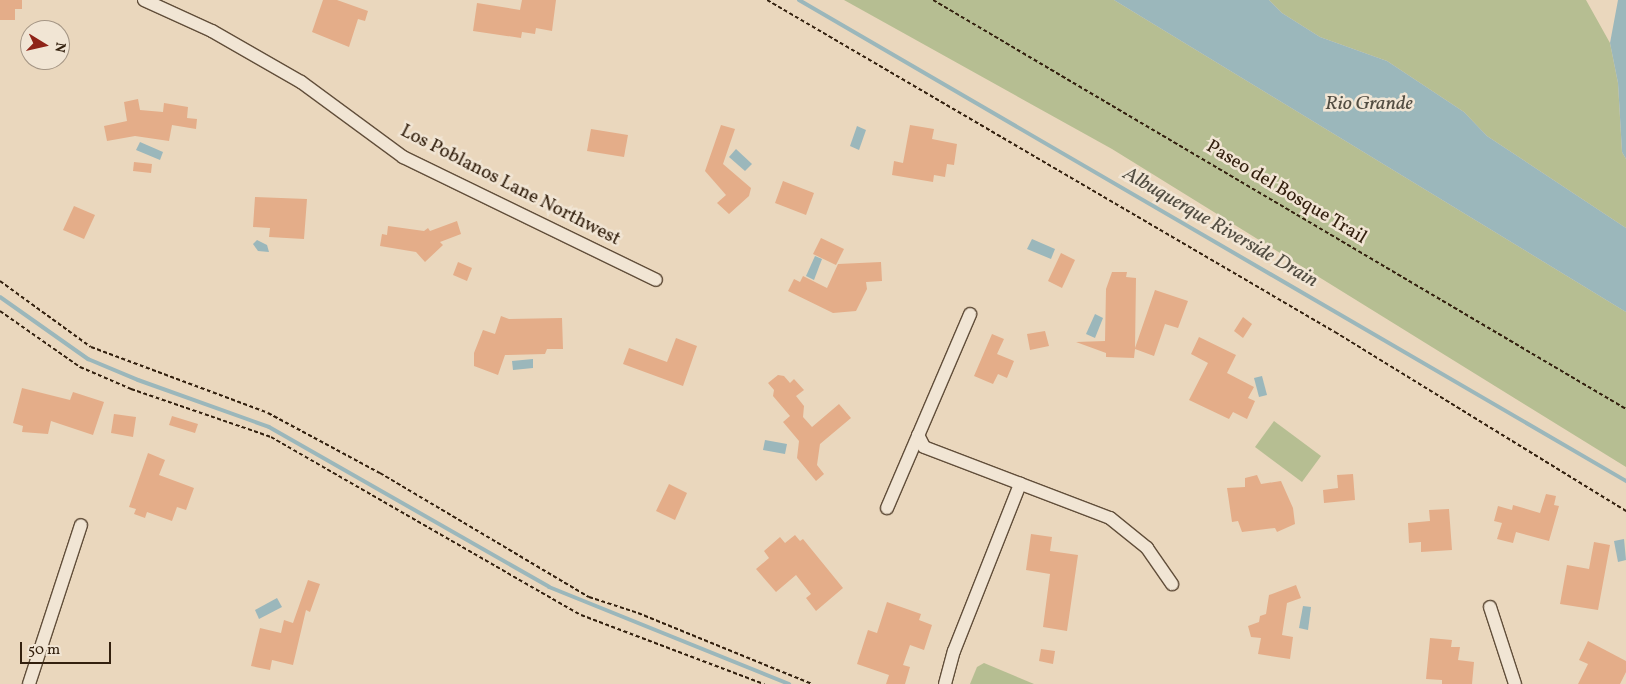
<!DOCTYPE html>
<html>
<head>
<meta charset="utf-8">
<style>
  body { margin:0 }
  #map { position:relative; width:1626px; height:684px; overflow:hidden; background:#ead7bd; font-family:Vollkorn,serif }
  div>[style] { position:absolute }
  .green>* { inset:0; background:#b6be92 }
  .water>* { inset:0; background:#9bb7bb }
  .stream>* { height:4px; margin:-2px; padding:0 2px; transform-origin:2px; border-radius:2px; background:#9bb7bb }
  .building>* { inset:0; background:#e4ad89 }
  .path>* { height:2px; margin-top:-1px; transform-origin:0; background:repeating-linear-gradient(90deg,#33200e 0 4px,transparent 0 6.5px) }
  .roads { filter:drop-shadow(1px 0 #614e3a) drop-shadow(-1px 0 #614e3a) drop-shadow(0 1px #614e3a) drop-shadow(0 -1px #614e3a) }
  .minor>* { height:12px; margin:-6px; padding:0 6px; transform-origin:6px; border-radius:6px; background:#f1e5d4 }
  span { translate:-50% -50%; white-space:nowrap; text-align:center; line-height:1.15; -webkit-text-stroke:5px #f1e5d4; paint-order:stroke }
  .street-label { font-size:19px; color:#33200e }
  .water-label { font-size:20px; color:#524d42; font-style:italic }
  .north { position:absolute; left:20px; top:20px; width:50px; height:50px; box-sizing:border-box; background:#f1e5d4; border:1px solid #a59685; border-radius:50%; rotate:99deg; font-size:14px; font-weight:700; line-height:20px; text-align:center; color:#33200e }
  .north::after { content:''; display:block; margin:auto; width:18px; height:22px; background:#8f2418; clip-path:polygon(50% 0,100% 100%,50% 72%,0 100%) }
  .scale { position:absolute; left:20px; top:642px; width:91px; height:22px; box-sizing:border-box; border:2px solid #33200e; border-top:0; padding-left:6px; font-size:15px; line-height:18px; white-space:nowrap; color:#33200e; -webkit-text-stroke:4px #f1e5d4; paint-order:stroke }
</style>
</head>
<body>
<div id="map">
  <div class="green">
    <div style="clip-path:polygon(844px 0,1114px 0,1626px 312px,1626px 467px,1112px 149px)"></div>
    <div style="clip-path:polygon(1269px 0,1586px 0,1610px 43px,1618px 83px,1622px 152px,1626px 159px,1626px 228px,1487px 136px,1464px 112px,1387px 61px,1320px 37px,1282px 13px)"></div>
    <div style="clip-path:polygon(1274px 421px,1321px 456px,1302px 482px,1255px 447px)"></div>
    <div style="clip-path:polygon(984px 663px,1034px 684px,970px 684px,977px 667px)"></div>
  </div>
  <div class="water">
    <div style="clip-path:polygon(1114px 0,1269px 0,1282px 13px,1320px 37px,1387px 61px,1464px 112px,1487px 136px,1626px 228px,1626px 312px)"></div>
    <div style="clip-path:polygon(1618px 0,1626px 0,1626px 159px,1622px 152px,1618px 83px,1610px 43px)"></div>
    <div style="clip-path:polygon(857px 126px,866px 130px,859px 150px,850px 146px)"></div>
    <div style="clip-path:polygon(140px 142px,163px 152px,160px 160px,136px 150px)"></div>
    <div style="clip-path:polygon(736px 149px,752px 164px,745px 171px,729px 157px)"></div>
    <div style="clip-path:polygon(1032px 239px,1055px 249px,1051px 259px,1027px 249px)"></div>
    <div style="clip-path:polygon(257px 240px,267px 245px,269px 252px,258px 251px,253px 244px)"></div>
    <div style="clip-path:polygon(815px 256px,822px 259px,814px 280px,806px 276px)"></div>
    <div style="clip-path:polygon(1095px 314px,1103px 318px,1095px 338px,1086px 334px)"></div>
    <div style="clip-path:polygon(533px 359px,533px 368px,513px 370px,512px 361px)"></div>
    <div style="clip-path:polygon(1262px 376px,1267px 395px,1259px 397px,1254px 378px)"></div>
    <div style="clip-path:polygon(765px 440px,787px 444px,785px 454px,763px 450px)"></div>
    <div style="clip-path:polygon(1624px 539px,1626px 560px,1618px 562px,1614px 541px)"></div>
    <div style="clip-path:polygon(277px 598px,282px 607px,259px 619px,255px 610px)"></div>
    <div style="clip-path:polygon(1303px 606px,1311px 607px,1308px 630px,1299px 628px)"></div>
  </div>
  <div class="stream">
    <div style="left:799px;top:0;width:957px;rotate:30.18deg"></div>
    <div style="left:0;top:297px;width:108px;rotate:35.2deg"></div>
    <div style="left:88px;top:359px;width:54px;rotate:22.8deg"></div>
    <div style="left:138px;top:380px;width:139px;rotate:19.7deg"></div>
    <div style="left:269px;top:427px;width:322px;rotate:29.7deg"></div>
    <div style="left:549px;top:587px;width:259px;rotate:22deg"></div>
  </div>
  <div class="building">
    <div style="clip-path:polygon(0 0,22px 0,22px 9px,15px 9px,15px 20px,0 20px)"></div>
    <div style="clip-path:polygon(323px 0,337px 0,368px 11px,365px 21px,358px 19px,349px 47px,312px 32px)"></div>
    <div style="clip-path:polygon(522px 0,556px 0,552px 31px,536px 28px,535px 34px,522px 32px,521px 38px,473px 31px,477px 3px,520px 10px)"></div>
    <div style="clip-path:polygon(138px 99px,140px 110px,163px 112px,164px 103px,188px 107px,187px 118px,197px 119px,196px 129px,172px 125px,169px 141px,135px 136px,107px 141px,104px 126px,127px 121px,124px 102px)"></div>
    <div style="clip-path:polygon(721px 125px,735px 129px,723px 164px,751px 188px,749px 196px,729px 214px,717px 203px,726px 195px,705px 171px)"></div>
    <div style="clip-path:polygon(910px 125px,934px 129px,932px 139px,957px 144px,954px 165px,947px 164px,945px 177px,934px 175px,933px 182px,892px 175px,894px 161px,903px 163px)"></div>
    <div style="clip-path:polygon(591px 129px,628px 135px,624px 157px,587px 151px)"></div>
    <div style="clip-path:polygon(134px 162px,152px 164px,151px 173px,133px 171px)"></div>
    <div style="clip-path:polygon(783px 181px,814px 193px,806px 215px,775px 203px)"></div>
    <div style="clip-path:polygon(255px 197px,307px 199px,304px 239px,269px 237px,270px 228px,253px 227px)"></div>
    <div style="clip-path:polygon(74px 206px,95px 215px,84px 239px,63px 230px)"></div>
    <div style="clip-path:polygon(457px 221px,461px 234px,440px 242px,443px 245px,425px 262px,416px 252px,380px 246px,382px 234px,387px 235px,388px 226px,424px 231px,428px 228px,430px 231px)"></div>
    <div style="clip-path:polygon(821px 238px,844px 249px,836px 265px,813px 254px)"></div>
    <div style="clip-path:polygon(1061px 253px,1075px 260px,1062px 288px,1048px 281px)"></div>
    <div style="clip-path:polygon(458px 262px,472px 268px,467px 281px,453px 275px)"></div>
    <div style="clip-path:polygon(881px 262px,882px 281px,866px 282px,867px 289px,856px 311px,833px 313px,788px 291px,794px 279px,800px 282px,803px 276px,827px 288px,838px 264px)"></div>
    <div style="clip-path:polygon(1112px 272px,1127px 272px,1126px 277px,1136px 278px,1135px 348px,1155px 290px,1188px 301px,1178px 328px,1165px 324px,1154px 356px,1135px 349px,1134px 358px,1106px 357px,1106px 353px,1076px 342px,1105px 341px,1106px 289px)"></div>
    <div style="clip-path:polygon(501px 316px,509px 319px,562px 318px,563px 349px,547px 349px,545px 354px,505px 355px,498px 375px,474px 366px,474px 353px,483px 330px,495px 334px)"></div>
    <div style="clip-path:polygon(1243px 317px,1252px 324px,1243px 338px,1234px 331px)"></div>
    <div style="clip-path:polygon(1045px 331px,1049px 346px,1030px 350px,1027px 334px)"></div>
    <div style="clip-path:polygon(992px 334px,1004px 339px,997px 354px,1014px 361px,1007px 378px,998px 374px,993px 384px,974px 376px)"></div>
    <div style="clip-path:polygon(1199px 337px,1236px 355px,1227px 373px,1254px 387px,1248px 398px,1255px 401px,1247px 419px,1233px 412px,1229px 419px,1189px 400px,1208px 363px,1191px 354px)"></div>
    <div style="clip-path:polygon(676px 338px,697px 346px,683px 386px,623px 364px,629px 348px,667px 362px)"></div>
    <div style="clip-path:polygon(778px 375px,784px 376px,790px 383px,794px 379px,804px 390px,796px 396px,804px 406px,803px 417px,812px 427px,839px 404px,851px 418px,820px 444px,817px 465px,824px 474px,816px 481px,797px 458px,799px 441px,783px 422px,790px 416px,773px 396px,774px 390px,768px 383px)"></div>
    <div style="clip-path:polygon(22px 388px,70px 400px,73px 392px,104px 402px,93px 435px,51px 421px,48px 434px,22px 432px,23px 426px,13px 423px)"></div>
    <div style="clip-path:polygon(114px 414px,136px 417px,133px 437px,111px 433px)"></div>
    <div style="clip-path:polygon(172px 416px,198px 424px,195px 433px,169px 425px)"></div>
    <div style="clip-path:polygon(148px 453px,165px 460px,159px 475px,194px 488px,186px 510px,177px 507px,172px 521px,147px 512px,145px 518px,134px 514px,136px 509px,129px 507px)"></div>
    <div style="clip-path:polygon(1353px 474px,1355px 500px,1324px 503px,1323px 490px,1338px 488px,1337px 475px)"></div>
    <div style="clip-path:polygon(1257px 475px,1261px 484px,1281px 481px,1293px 508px,1295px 524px,1277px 532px,1275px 528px,1242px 532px,1238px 521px,1232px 522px,1227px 488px,1245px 487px,1245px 478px)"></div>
    <div style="clip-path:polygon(669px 484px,687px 493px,675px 520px,656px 511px)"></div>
    <div style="clip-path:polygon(1546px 494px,1556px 496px,1554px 505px,1559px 506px,1549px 541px,1516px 532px,1513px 543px,1497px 539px,1502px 523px,1494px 521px,1498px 506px,1512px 510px,1513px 505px,1540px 513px)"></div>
    <div style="clip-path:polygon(1449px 509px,1452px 550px,1421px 552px,1421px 542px,1409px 543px,1408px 523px,1430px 521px,1429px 510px)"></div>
    <div style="clip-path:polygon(1031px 534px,1052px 537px,1050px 551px,1078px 555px,1067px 631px,1043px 627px,1050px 574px,1026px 570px)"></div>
    <div style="clip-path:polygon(795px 535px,800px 541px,803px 539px,843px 588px,816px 611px,806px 598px,811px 594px,796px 575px,776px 592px,756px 569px,769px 558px,764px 551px,780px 537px,785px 543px)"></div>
    <div style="clip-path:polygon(1594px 542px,1610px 545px,1598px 610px,1560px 604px,1567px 565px,1589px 569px)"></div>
    <div style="clip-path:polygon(308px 580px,320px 584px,310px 612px,306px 610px,293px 665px,272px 660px,270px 670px,251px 666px,260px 628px,281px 633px,284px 620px,293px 623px)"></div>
    <div style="clip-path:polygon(1296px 585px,1301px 598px,1287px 603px,1282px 635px,1293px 637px,1290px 659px,1258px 654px,1261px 638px,1251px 637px,1248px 626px,1259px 622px,1260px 616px,1266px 614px,1269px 595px)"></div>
    <div style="clip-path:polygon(887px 602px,921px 614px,919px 620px,932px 625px,924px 650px,910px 645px,903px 665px,910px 667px,905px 684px,886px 684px,889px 675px,857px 664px,868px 630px,877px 633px)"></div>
    <div style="clip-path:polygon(1430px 638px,1452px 640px,1451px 647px,1460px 647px,1458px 660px,1474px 662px,1472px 684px,1442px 684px,1442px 680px,1426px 679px)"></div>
    <div style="clip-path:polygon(1588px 641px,1626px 661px,1626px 672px,1620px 684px,1578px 684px,1588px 664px,1579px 660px)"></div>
    <div style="clip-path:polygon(1041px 649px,1055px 651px,1053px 664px,1039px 661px)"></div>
  </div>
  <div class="path">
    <div style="left:767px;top:0;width:658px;rotate:30.31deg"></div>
    <div style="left:1335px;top:332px;width:342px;rotate:31.6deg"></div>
    <div style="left:933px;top:0;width:805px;rotate:30.55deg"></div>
    <div style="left:0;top:281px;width:112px;rotate:36deg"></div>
    <div style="left:91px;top:347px;width:189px;rotate:20.4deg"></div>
    <div style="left:268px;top:413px;width:127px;rotate:28.2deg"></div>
    <div style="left:380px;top:473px;width:243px;rotate:30.7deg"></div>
    <div style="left:589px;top:597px;width:52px;rotate:18.1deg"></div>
    <div style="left:638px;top:613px;width:188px;rotate:22.2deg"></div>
    <div style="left:0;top:311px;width:98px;rotate:35deg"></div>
    <div style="left:80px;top:367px;width:56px;rotate:23.3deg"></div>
    <div style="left:131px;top:389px;width:148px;rotate:18.9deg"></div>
    <div style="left:271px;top:437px;width:357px;rotate:29.9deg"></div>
    <div style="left:581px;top:615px;width:196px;rotate:20.7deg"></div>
  </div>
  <div class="roads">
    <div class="minor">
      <div style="left:144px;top:0;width:75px;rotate:24.5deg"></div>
      <div style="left:212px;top:31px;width:103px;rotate:29.8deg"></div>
      <div style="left:301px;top:82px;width:127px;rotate:36.3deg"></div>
      <div style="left:403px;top:157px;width:281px;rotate:25.9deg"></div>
      <div style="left:918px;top:435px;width:13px;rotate:63deg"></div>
      <div style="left:924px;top:447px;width:199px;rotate:20.9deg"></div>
      <div style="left:1110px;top:518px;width:48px;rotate:39deg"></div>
      <div style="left:1147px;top:548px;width:44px;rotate:55.2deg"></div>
      <div style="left:887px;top:508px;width:211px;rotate:-66.8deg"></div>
      <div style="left:1490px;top:607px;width:81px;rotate:72deg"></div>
      <div style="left:29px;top:684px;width:167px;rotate:-71.9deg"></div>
      <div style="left:945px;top:684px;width:34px;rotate:-75deg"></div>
      <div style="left:954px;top:651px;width:180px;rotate:-68.4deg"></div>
    </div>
  </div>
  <div class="street-label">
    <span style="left:510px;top:186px;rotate:27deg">Los Poblanos Lane Northwest</span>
    <span style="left:1286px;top:193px;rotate:31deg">Paseo del Bosque Trail</span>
  </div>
  <div class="water-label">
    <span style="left:1369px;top:104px">Rio Grande</span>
    <span style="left:1220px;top:228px;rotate:30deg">Albuquerque Riverside Drain</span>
  </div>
  <div class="north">N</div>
  <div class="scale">50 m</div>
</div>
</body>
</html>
